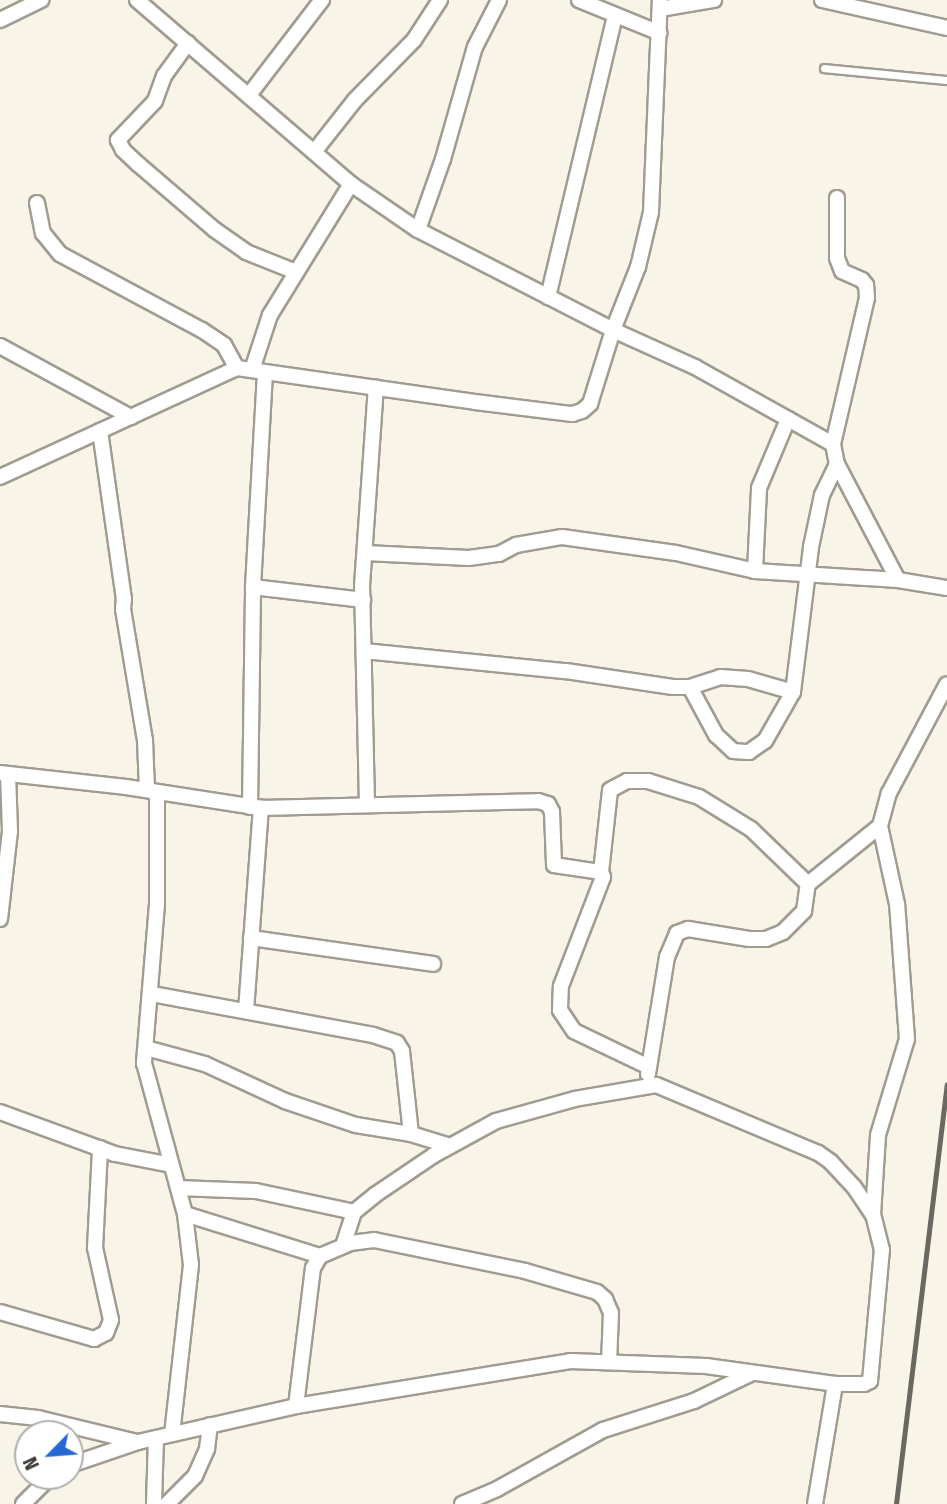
<!DOCTYPE html>
<html>
<head>
<meta charset="utf-8">
<style>
  body { margin:0 }
  #map { position:relative; width:947px; height:1504px; overflow:hidden; background:#f9f4e8; font-family:"Fira Sans Condensed",sans-serif }
  div>[style] { position:absolute }
  .roads { filter:drop-shadow(2px 0 #a19c91) drop-shadow(-2px 0 #a19c91) drop-shadow(0 2px #a19c91) drop-shadow(0 -2px #a19c91) }
  .lane>* { height:7px; margin:-3.5px; padding:0 3.5px; transform-origin:3.5px; border-radius:3.5px; background:#fff }
  .street>* { height:14px; margin:-7px; padding:0 7px; transform-origin:7px; border-radius:7px; background:#fff }
  .rail>* { height:4.5px; margin:-2.25px; padding:0 2.25px; transform-origin:2.25px; border-radius:2.25px; background:#6a6861 }
  span { translate:-50% -50%; white-space:nowrap; text-align:center; line-height:1.15; -webkit-text-stroke:5px #fff; paint-order:stroke }
  .north { position:absolute; left:14px; top:1420px; width:70px; height:70px; box-sizing:border-box; background:#fff; border:2px solid #b1b0ae; border-radius:50%; rotate:245deg; font-size:19px; font-weight:700; line-height:28px; text-align:center; color:#3b3934 }
  .north::after { content:''; display:block; margin:auto; width:24px; height:32px; background:#2867d3; clip-path:polygon(50% 0,100% 100%,50% 72%,0 100%) }
</style>
</head>
<body>
<div id="map">
  <div class="roads">
    <div class="lane">
      <div style="left:824px;top:68px;width:124px;rotate:5.6deg"></div>
    </div>
    <div class="street">
      <div style="left:137px;top:0;width:282px;rotate:40.7deg"></div>
      <div style="left:351px;top:184px;width:81px;rotate:34.5deg"></div>
      <div style="left:418px;top:230px;width:219px;rotate:27.1deg"></div>
      <div style="left:613px;top:330px;width:90px;rotate:24.3deg"></div>
      <div style="left:695px;top:367px;width:158px;rotate:29.2deg"></div>
      <div style="left:833px;top:444px;width:20px;rotate:79deg"></div>
      <div style="left:837px;top:464px;width:131px;rotate:62.3deg"></div>
      <div style="left:579px;top:0;width:87px;rotate:22.2deg"></div>
      <div style="left:822px;top:0;width:128px;rotate:12.6deg"></div>
      <div style="left:660px;top:9px;width:55px;rotate:-9.5deg"></div>
      <div style="left:0;top:20px;width:46px;rotate:-26deg"></div>
      <div style="left:188px;top:43px;width:41px;rotate:126deg"></div>
      <div style="left:164px;top:76px;width:27px;rotate:110deg"></div>
      <div style="left:155px;top:101px;width:54px;rotate:133.5deg"></div>
      <div style="left:118px;top:140px;width:11px;rotate:63deg"></div>
      <div style="left:123px;top:150px;width:21px;rotate:43deg"></div>
      <div style="left:138px;top:164px;width:101px;rotate:40.6deg"></div>
      <div style="left:215px;top:230px;width:38px;rotate:35deg"></div>
      <div style="left:246px;top:252px;width:54px;rotate:21.8deg"></div>
      <div style="left:249px;top:95px;width:120px;rotate:-52.5deg"></div>
      <div style="left:314px;top:152px;width:66px;rotate:-51.7deg"></div>
      <div style="left:355px;top:100px;width:84px;rotate:-45.5deg"></div>
      <div style="left:414px;top:40px;width:48px;rotate:-57deg"></div>
      <div style="left:37px;top:203px;width:31px;rotate:79deg"></div>
      <div style="left:43px;top:233px;width:27px;rotate:51deg"></div>
      <div style="left:60px;top:254px;width:161px;rotate:28.2deg"></div>
      <div style="left:202px;top:330px;width:27px;rotate:34deg"></div>
      <div style="left:224px;top:345px;width:26px;rotate:61deg"></div>
      <div style="left:418px;top:230px;width:75px;rotate:-70.6deg"></div>
      <div style="left:443px;top:159px;width:116px;rotate:-74.1deg"></div>
      <div style="left:475px;top:47px;width:53px;rotate:-62.9deg"></div>
      <div style="left:548px;top:297px;width:289px;rotate:-76.6deg"></div>
      <div style="left:0;top:346px;width:149px;rotate:28.5deg"></div>
      <div style="left:252px;top:370px;width:58px;rotate:-71.9deg"></div>
      <div style="left:270px;top:315px;width:154px;rotate:-58.3deg"></div>
      <div style="left:100px;top:431px;width:170px;rotate:81.9deg"></div>
      <div style="left:124px;top:599px;width:10px;rotate:96deg"></div>
      <div style="left:123px;top:609px;width:133px;rotate:80.5deg"></div>
      <div style="left:145px;top:740px;width:50px;rotate:87.7deg"></div>
      <div style="left:833px;top:444px;width:150px;rotate:-76.9deg"></div>
      <div style="left:867px;top:298px;width:13px;rotate:-94deg"></div>
      <div style="left:866px;top:285px;width:6px;rotate:-129deg"></div>
      <div style="left:862px;top:280px;width:22px;rotate:-156deg"></div>
      <div style="left:842px;top:271px;width:14px;rotate:-111deg"></div>
      <div style="left:837px;top:258px;width:60px;rotate:-90deg"></div>
      <div style="left:0;top:477px;width:261px;rotate:-24.7deg"></div>
      <div style="left:237px;top:368px;width:240px;rotate:8.1deg"></div>
      <div style="left:475px;top:402px;width:98px;rotate:7.1deg"></div>
      <div style="left:572px;top:414px;width:10px;rotate:-17deg"></div>
      <div style="left:582px;top:411px;width:11px;rotate:-41deg"></div>
      <div style="left:590px;top:404px;width:77px;rotate:-72.7deg"></div>
      <div style="left:613px;top:330px;width:68px;rotate:-68.4deg"></div>
      <div style="left:638px;top:267px;width:57px;rotate:-76.7deg"></div>
      <div style="left:651px;top:212px;width:212px;rotate:-87.6deg"></div>
      <div style="left:365px;top:553px;width:104px;rotate:2.8deg"></div>
      <div style="left:469px;top:558px;width:30px;rotate:-8deg"></div>
      <div style="left:499px;top:554px;width:19px;rotate:-28deg"></div>
      <div style="left:516px;top:545px;width:47px;rotate:-9.9deg"></div>
      <div style="left:562px;top:537px;width:115px;rotate:8deg"></div>
      <div style="left:676px;top:553px;width:81px;rotate:12.8deg"></div>
      <div style="left:755px;top:571px;width:143px;rotate:3.6deg"></div>
      <div style="left:898px;top:580px;width:50px;rotate:9.3deg"></div>
      <div style="left:755px;top:571px;width:83px;rotate:-87.2deg"></div>
      <div style="left:759px;top:488px;width:75px;rotate:-67.2deg"></div>
      <div style="left:253px;top:587px;width:111px;rotate:6.7deg"></div>
      <div style="left:364px;top:651px;width:203px;rotate:5.7deg"></div>
      <div style="left:566px;top:671px;width:108px;rotate:8.5deg"></div>
      <div style="left:673px;top:687px;width:17px"></div>
      <div style="left:690px;top:687px;width:32px;rotate:-18deg"></div>
      <div style="left:720px;top:677px;width:28px;rotate:4deg"></div>
      <div style="left:748px;top:679px;width:47px;rotate:16.1deg"></div>
      <div style="left:690px;top:687px;width:55px;rotate:61.6deg"></div>
      <div style="left:716px;top:735px;width:23px;rotate:43deg"></div>
      <div style="left:733px;top:751px;width:16px;rotate:4deg"></div>
      <div style="left:749px;top:752px;width:19px;rotate:-35deg"></div>
      <div style="left:765px;top:741px;width:56px;rotate:-60.3deg"></div>
      <div style="left:793px;top:692px;width:146px;rotate:-82.9deg"></div>
      <div style="left:811px;top:547px;width:53px;rotate:-78.1deg"></div>
      <div style="left:822px;top:495px;width:34px;rotate:-64deg"></div>
      <div style="left:0;top:773px;width:127px;rotate:6.3deg"></div>
      <div style="left:126px;top:787px;width:137px;rotate:8.8deg"></div>
      <div style="left:261px;top:808px;width:277px;rotate:-1.4deg"></div>
      <div style="left:538px;top:801px;width:10px;rotate:17deg"></div>
      <div style="left:548px;top:804px;width:9px;rotate:63deg"></div>
      <div style="left:552px;top:812px;width:53px;rotate:87.8deg"></div>
      <div style="left:554px;top:865px;width:48px;rotate:8.5deg"></div>
      <div style="left:157px;top:792px;width:112px;rotate:90deg"></div>
      <div style="left:157px;top:904px;width:160px;rotate:94.7deg"></div>
      <div style="left:144px;top:1063px;width:156px;rotate:74.8deg"></div>
      <div style="left:185px;top:1214px;width:51px;rotate:83.3deg"></div>
      <div style="left:191px;top:1265px;width:170px;rotate:96.4deg"></div>
      <div style="left:367px;top:804px;width:218px;rotate:-91.3deg"></div>
      <div style="left:362px;top:586px;width:199px;rotate:-86deg"></div>
      <div style="left:250px;top:807px;width:220px;rotate:-89.2deg"></div>
      <div style="left:253px;top:587px;width:215px;rotate:-86.8deg"></div>
      <div style="left:0;top:919px;width:89px;rotate:-83.5deg"></div>
      <div style="left:10px;top:831px;width:57px;rotate:-92deg"></div>
      <div style="left:251px;top:938px;width:184px;rotate:8.1deg"></div>
      <div style="left:152px;top:994px;width:225px;rotate:10.5deg"></div>
      <div style="left:373px;top:1035px;width:25px;rotate:18deg"></div>
      <div style="left:397px;top:1043px;width:9px;rotate:58deg"></div>
      <div style="left:402px;top:1051px;width:83px;rotate:83.8deg"></div>
      <div style="left:246px;top:1011px;width:204px;rotate:-85.8deg"></div>
      <div style="left:146px;top:1048px;width:61px;rotate:15.2deg"></div>
      <div style="left:205px;top:1064px;width:88px;rotate:24.8deg"></div>
      <div style="left:285px;top:1101px;width:75px;rotate:18.7deg"></div>
      <div style="left:356px;top:1125px;width:56px;rotate:9.3deg"></div>
      <div style="left:411px;top:1134px;width:41px;rotate:17.1deg"></div>
      <div style="left:649px;top:1067px;width:83px;rotate:-154.4deg"></div>
      <div style="left:574px;top:1031px;width:25px;rotate:-124deg"></div>
      <div style="left:560px;top:1010px;width:24px;rotate:-88deg"></div>
      <div style="left:561px;top:986px;width:117px;rotate:-68.9deg"></div>
      <div style="left:603px;top:877px;width:5px;rotate:-112deg"></div>
      <div style="left:601px;top:872px;width:82px;rotate:-83.7deg"></div>
      <div style="left:610px;top:790px;width:19px;rotate:-28deg"></div>
      <div style="left:627px;top:781px;width:21px"></div>
      <div style="left:648px;top:781px;width:53px;rotate:17.4deg"></div>
      <div style="left:699px;top:797px;width:61px;rotate:31.6deg"></div>
      <div style="left:751px;top:829px;width:79px;rotate:44deg"></div>
      <div style="left:648px;top:1074px;width:119px;rotate:-80.8deg"></div>
      <div style="left:667px;top:957px;width:26px;rotate:-67deg"></div>
      <div style="left:677px;top:933px;width:12px;rotate:-20deg"></div>
      <div style="left:688px;top:929px;width:62px;rotate:9.3deg"></div>
      <div style="left:749px;top:939px;width:17px"></div>
      <div style="left:766px;top:939px;width:18px;rotate:-22deg"></div>
      <div style="left:783px;top:932px;width:30px;rotate:-45deg"></div>
      <div style="left:804px;top:911px;width:27px;rotate:-82deg"></div>
      <div style="left:808px;top:884px;width:92px;rotate:-38.9deg"></div>
      <div style="left:0;top:1112px;width:122px;rotate:20.1deg"></div>
      <div style="left:115px;top:1154px;width:57px;rotate:11.1deg"></div>
      <div style="left:178px;top:1188px;width:78px;rotate:2.2deg"></div>
      <div style="left:256px;top:1191px;width:100px;rotate:12.1deg"></div>
      <div style="left:185px;top:1214px;width:141px;rotate:17.3deg"></div>
      <div style="left:873px;top:1215px;width:80px;rotate:-86.4deg"></div>
      <div style="left:878px;top:1135px;width:100px;rotate:-73.2deg"></div>
      <div style="left:907px;top:1039px;width:135px;rotate:-94.2deg"></div>
      <div style="left:897px;top:904px;width:80px;rotate:-102.3deg"></div>
      <div style="left:880px;top:826px;width:34px;rotate:-75deg"></div>
      <div style="left:889px;top:793px;width:123px;rotate:-62deg"></div>
      <div style="left:0;top:1312px;width:98px;rotate:16deg"></div>
      <div style="left:94px;top:1339px;width:13px;rotate:-27deg"></div>
      <div style="left:106px;top:1333px;width:14px;rotate:-69deg"></div>
      <div style="left:111px;top:1320px;width:74px;rotate:-102.5deg"></div>
      <div style="left:95px;top:1248px;width:100px;rotate:-87.1deg"></div>
      <div style="left:296px;top:1406px;width:139px;rotate:-83deg"></div>
      <div style="left:313px;top:1268px;width:14px;rotate:-60deg"></div>
      <div style="left:320px;top:1256px;width:33px;rotate:-23deg"></div>
      <div style="left:350px;top:1243px;width:24px;rotate:-7deg"></div>
      <div style="left:374px;top:1240px;width:154px;rotate:11.6deg"></div>
      <div style="left:525px;top:1271px;width:75px;rotate:16.3deg"></div>
      <div style="left:597px;top:1292px;width:11px;rotate:41deg"></div>
      <div style="left:605px;top:1299px;width:15px;rotate:67deg"></div>
      <div style="left:611px;top:1313px;width:49px;rotate:92.3deg"></div>
      <div style="left:0;top:1414px;width:38px;rotate:6deg"></div>
      <div style="left:38px;top:1418px;width:102px;rotate:13.6deg"></div>
      <div style="left:70px;top:1465px;width:72px;rotate:-18.7deg"></div>
      <div style="left:138px;top:1442px;width:162px;rotate:-12.8deg"></div>
      <div style="left:296px;top:1406px;width:278px;rotate:-9.3deg"></div>
      <div style="left:570px;top:1361px;width:136px;rotate:2.1deg"></div>
      <div style="left:706px;top:1366px;width:130px;rotate:7.9deg"></div>
      <div style="left:835px;top:1384px;width:29px"></div>
      <div style="left:864px;top:1384px;width:7px;rotate:-27deg"></div>
      <div style="left:870px;top:1381px;width:132px;rotate:-84.8deg"></div>
      <div style="left:882px;top:1250px;width:36px;rotate:-104deg"></div>
      <div style="left:873px;top:1215px;width:34px;rotate:-124deg"></div>
      <div style="left:854px;top:1187px;width:34px;rotate:-133deg"></div>
      <div style="left:831px;top:1162px;width:16px;rotate:-145deg"></div>
      <div style="left:818px;top:1153px;width:176px;rotate:-157.2deg"></div>
      <div style="left:656px;top:1085px;width:82px;rotate:170.2deg"></div>
      <div style="left:575px;top:1099px;width:82px;rotate:164.4deg"></div>
      <div style="left:496px;top:1121px;width:71px;rotate:151.3deg"></div>
      <div style="left:434px;top:1155px;width:71px;rotate:145.9deg"></div>
      <div style="left:375px;top:1195px;width:27px;rotate:141deg"></div>
      <div style="left:354px;top:1212px;width:36px;rotate:108deg"></div>
      <div style="left:23px;top:1504px;width:40px;rotate:-45deg"></div>
      <div style="left:154px;top:1504px;width:66px;rotate:-88.3deg"></div>
      <div style="left:167px;top:1504px;width:40px;rotate:-45deg"></div>
      <div style="left:195px;top:1476px;width:30px;rotate:-66deg"></div>
      <div style="left:207px;top:1449px;width:24px;rotate:-83deg"></div>
      <div style="left:462px;top:1504px;width:38px;rotate:-23deg"></div>
      <div style="left:497px;top:1489px;width:121px;rotate:-29.1deg"></div>
      <div style="left:603px;top:1430px;width:96px;rotate:-17.7deg"></div>
      <div style="left:694px;top:1401px;width:62px;rotate:-25.7deg"></div>
      <div style="left:815px;top:1504px;width:122px;rotate:-80.5deg"></div>
    </div>
  </div>
  <div class="rail">
    <div style="left:896px;top:1504px;width:422px;rotate:-83.1deg"></div>
  </div>
  <div class="north">N</div>
</div>
</body>
</html>
